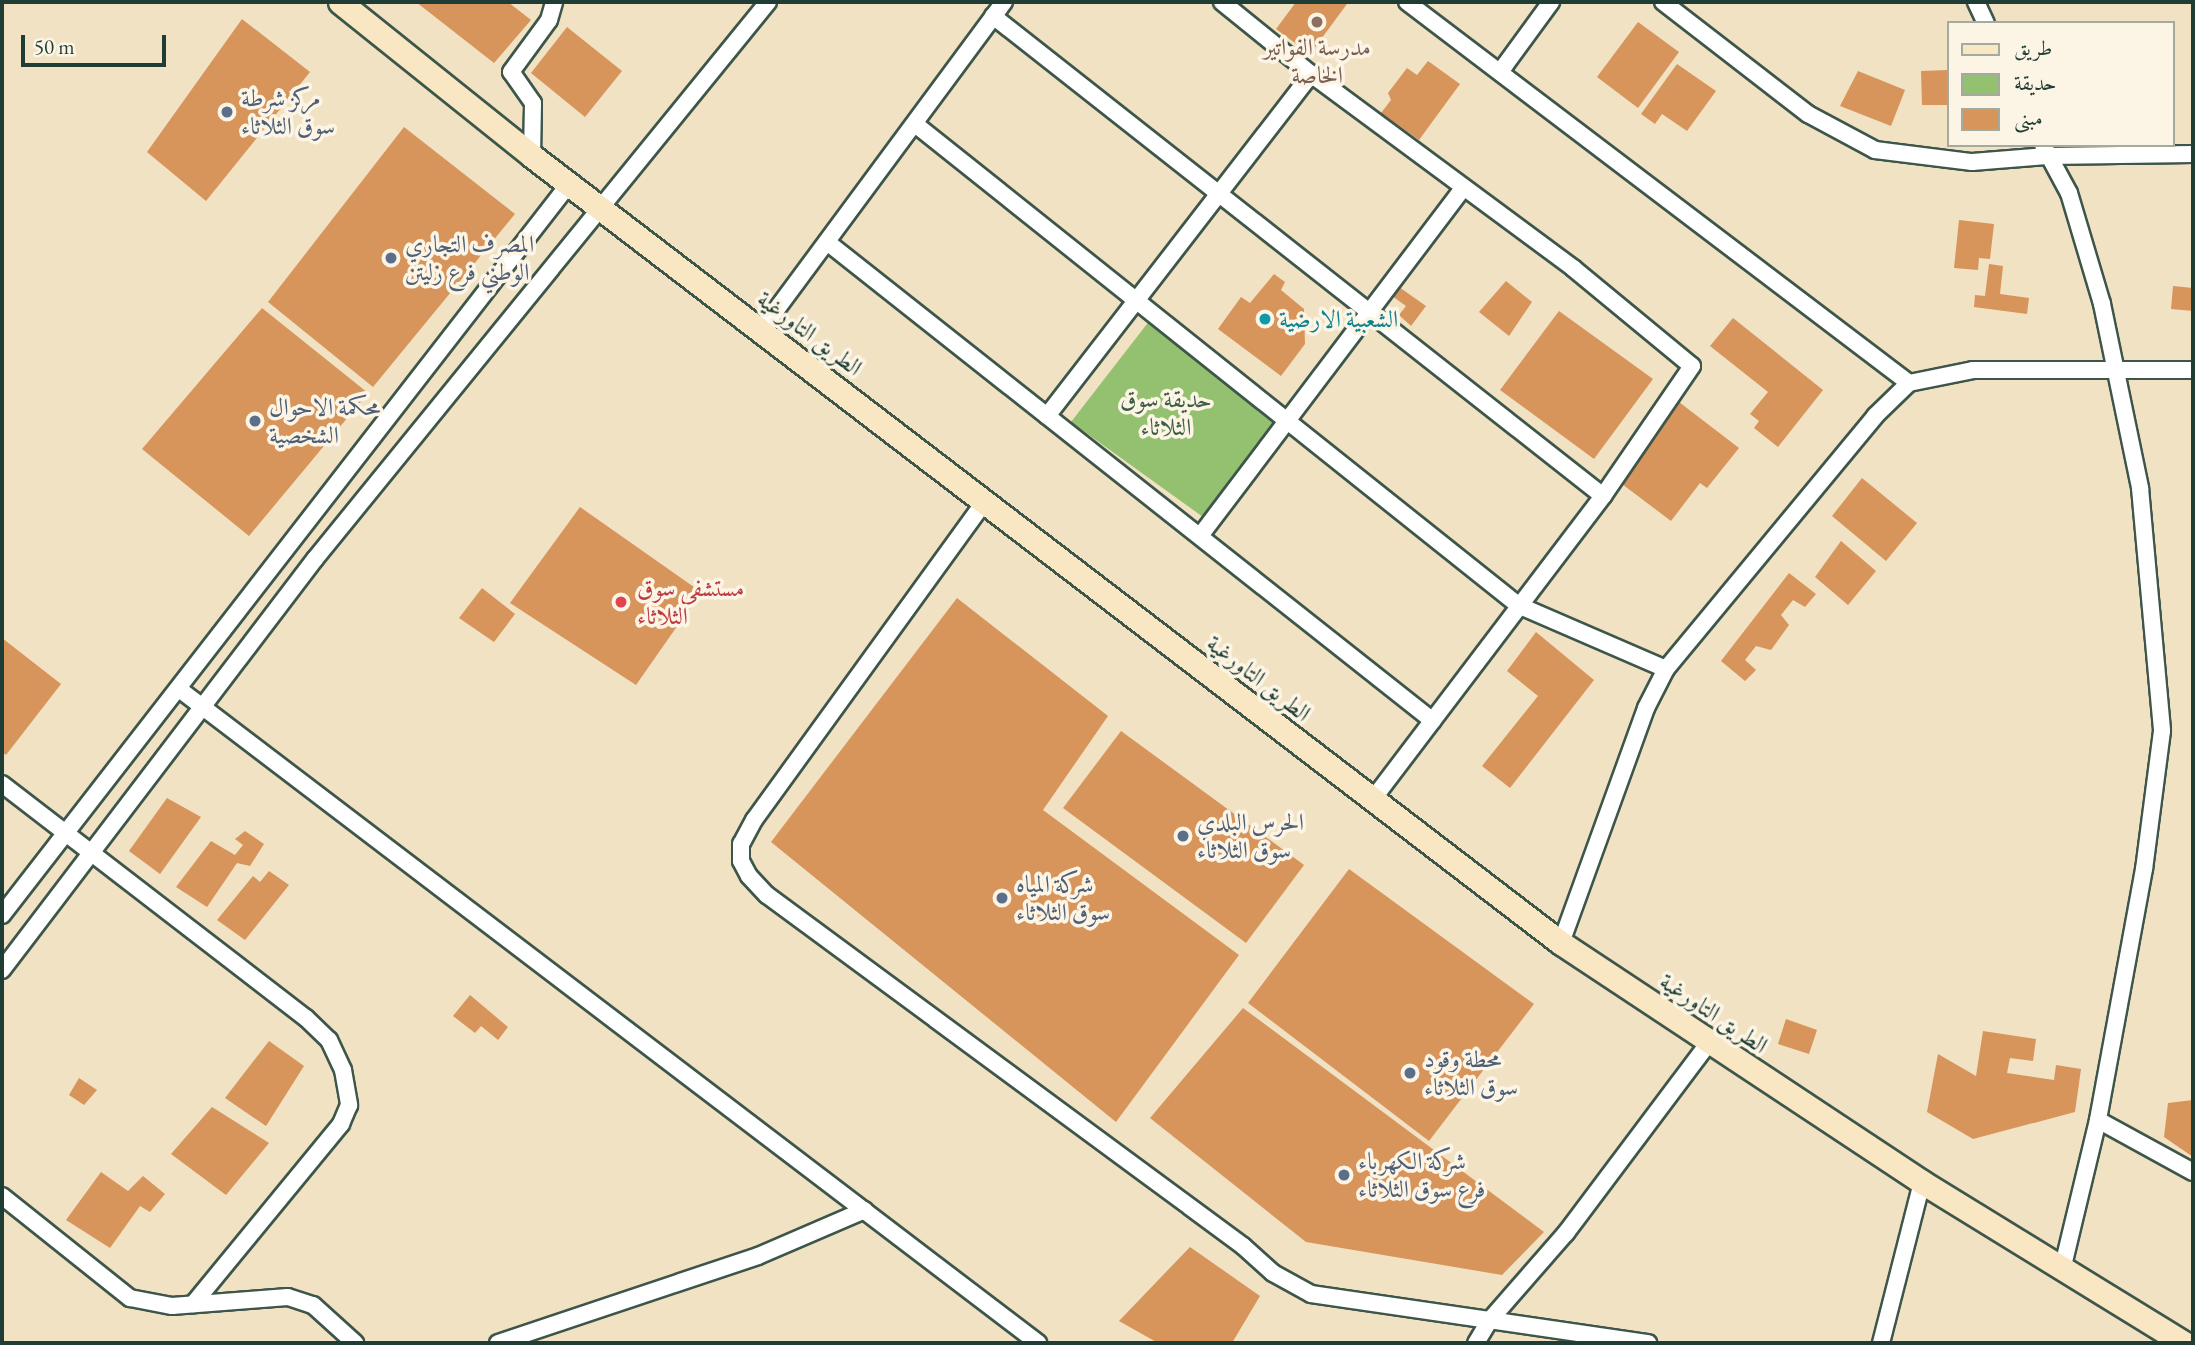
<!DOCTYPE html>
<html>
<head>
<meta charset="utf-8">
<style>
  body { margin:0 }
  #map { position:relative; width:2195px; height:1345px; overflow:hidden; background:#f1e2c4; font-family:"EB Garamond",Amiri,serif }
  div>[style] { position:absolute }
  .green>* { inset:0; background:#94c170 }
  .building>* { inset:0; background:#d7945b }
  .roads { filter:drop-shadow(2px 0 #3e564a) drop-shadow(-2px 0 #3e564a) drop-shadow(0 2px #3e564a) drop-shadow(0 -2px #3e564a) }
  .street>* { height:16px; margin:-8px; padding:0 8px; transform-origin:8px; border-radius:8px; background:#fff }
  .secondary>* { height:23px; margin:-11.5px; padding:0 11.5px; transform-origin:11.5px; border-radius:11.5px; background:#f9e7c3 }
  .dots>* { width:19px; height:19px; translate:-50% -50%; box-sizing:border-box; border:4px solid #fcf5e5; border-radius:50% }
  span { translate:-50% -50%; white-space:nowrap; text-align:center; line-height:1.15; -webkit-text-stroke:7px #fcf5e5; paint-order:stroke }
  .education-label { font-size:24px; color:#785e54 }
  .service-label { font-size:24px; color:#4e5e75 }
  .left { translate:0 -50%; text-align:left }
  .culture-label { font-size:24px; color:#0d838f }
  .street-label { font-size:24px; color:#1f3d34 }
  .park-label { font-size:24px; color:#3c5e43 }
  .health-label { font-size:24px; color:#be3a42 }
  .frame { position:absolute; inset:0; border:4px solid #1f3d34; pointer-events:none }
  .legend { position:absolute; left:1947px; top:21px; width:228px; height:126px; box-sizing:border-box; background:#fcf5e5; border:2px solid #a4ab9e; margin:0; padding:9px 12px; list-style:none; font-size:21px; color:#1f3d34 }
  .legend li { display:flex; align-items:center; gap:14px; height:35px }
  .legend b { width:35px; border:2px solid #a4ab9e }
  .scale { position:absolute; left:21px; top:35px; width:145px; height:32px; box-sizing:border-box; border:4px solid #1f3d34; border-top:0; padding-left:9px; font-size:21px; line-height:24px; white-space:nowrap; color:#1f3d34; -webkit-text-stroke:5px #fcf5e5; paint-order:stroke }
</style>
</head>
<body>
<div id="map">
  <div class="green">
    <div style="clip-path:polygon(1150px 320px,1280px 422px,1203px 517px,1071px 422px)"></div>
  </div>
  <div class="building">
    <div style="clip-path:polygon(416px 2px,508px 2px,531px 20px,494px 63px)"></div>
    <div style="clip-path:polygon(1296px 2px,1347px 4px,1310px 54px,1276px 29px)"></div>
    <div style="clip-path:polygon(242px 19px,310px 72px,206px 201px,147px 152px)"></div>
    <div style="clip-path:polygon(1638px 22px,1679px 52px,1638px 108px,1597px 77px)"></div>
    <div style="clip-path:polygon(567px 27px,622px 71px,585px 117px,531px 73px)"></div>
    <div style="clip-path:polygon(1428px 61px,1460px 84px,1419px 140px,1381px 113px,1391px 100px,1388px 93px,1407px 68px,1417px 75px)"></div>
    <div style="clip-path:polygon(1677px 64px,1716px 91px,1687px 131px,1662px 114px,1655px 124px,1641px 114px)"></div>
    <div style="clip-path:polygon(1948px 70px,1948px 105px,1922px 105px,1921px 71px)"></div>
    <div style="clip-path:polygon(1858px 71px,1905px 90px,1891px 126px,1840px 106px)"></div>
    <div style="clip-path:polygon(404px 127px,515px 214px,373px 387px,268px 302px)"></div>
    <div style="clip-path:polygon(1959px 220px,1994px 224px,1990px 259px,1979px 258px,1978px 270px,1954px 268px)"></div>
    <div style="clip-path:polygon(1989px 264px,2003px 266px,2000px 294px,2029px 298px,2027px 314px,1974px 307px,1975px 295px,1985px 296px)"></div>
    <div style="clip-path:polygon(1274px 274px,1285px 282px,1281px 290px,1304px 309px,1305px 344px,1281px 376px,1218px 329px,1241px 297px,1250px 303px)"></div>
    <div style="clip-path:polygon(1506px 281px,1532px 302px,1509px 336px,1479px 312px)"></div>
    <div style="clip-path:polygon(2173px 286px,2193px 288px,2193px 311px,2171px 309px)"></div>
    <div style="clip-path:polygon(1399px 287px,1426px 306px,1411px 326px,1399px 315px,1406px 306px,1392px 296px)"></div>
    <div style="clip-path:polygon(262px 308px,368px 393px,249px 536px,142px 449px)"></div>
    <div style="clip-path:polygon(1559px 311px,1653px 379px,1594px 459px,1500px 390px)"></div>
    <div style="clip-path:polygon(1733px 318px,1823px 390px,1778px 447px,1754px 428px,1759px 421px,1750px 414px,1768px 392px,1710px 346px)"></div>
    <div style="clip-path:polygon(1679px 402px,1739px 448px,1707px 488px,1700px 483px,1671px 521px,1618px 481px)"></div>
    <div style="clip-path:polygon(1862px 478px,1917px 523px,1886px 561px,1832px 516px)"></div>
    <div style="clip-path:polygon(580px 507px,701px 592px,636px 685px,510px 603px)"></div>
    <div style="clip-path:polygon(1841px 541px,1876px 571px,1848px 605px,1815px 577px)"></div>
    <div style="clip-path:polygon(1789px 573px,1816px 594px,1805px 607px,1793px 600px,1781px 615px,1789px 625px,1771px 650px,1756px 646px,1745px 660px,1756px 670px,1745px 681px,1721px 661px)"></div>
    <div style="clip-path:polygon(482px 588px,515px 614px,494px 642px,459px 618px)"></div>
    <div style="clip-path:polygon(957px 598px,1108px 716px,1043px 810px,1239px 955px,1116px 1122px,771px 842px)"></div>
    <div style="clip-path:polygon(1536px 632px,1594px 680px,1510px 788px,1482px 766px,1538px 696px,1507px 671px)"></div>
    <div style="clip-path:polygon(2px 638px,61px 684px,6px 755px,2px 752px)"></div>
    <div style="clip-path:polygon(1121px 731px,1304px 865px,1246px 943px,1063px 808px)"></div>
    <div style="clip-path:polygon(167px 798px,201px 817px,160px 874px,129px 851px)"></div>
    <div style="clip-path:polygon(245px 831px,264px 844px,250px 866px,237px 863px,207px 907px,176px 887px,211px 841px,235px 855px,243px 845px,235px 839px)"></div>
    <div style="clip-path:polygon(1349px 869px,1534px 1004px,1429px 1141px,1248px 1003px)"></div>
    <div style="clip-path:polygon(269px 871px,289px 885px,245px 940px,217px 920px,253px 876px,260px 882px)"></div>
    <div style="clip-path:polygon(470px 995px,508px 1027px,498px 1040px,481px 1026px,475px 1033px,453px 1016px)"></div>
    <div style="clip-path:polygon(1243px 1008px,1544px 1232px,1502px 1275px,1306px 1242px,1150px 1118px)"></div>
    <div style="clip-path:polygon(1786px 1019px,1817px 1030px,1809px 1054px,1778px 1044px)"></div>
    <div style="clip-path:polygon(1983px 1031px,2036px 1039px,2033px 1061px,2010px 1058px,2007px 1073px,2054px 1080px,2056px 1065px,2081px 1069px,2075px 1112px,1973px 1139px,1927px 1112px,1938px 1054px,1976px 1076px)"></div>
    <div style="clip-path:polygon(269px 1041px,304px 1066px,266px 1126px,225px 1098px)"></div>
    <div style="clip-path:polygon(79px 1078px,97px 1090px,84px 1105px,69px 1095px)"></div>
    <div style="clip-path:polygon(2193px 1100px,2193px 1157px,2164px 1137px,2168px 1103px)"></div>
    <div style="clip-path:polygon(212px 1107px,269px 1143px,226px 1195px,171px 1154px)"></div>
    <div style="clip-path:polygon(101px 1172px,128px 1191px,143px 1176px,165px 1194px,150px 1212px,140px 1206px,110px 1248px,66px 1220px)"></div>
    <div style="clip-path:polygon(1190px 1247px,1260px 1296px,1232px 1343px,1158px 1343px,1119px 1321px)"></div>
  </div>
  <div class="roads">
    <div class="street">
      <div style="left:1222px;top:2px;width:114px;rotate:39deg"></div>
      <div style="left:1311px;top:74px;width:326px;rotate:36.5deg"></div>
      <div style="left:1573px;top:268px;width:154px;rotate:39.5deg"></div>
      <div style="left:1692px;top:366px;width:158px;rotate:124.4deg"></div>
      <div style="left:1603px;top:496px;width:380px;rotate:127.2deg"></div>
      <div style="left:1407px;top:2px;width:630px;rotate:37.2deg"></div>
      <div style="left:1663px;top:2px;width:183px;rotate:37.7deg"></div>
      <div style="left:1808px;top:114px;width:76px;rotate:28.2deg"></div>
      <div style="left:1875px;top:150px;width:98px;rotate:7.1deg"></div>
      <div style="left:1972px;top:162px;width:75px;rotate:-4.6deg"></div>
      <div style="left:2047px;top:156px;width:146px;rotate:-0.8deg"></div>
      <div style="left:1976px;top:2px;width:23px;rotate:65deg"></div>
      <div style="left:993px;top:16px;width:776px;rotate:38.2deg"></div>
      <div style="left:1500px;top:72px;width:87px;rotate:-53.9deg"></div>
      <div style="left:915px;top:124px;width:771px;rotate:38.58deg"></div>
      <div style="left:1518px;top:605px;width:161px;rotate:23.4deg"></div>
      <div style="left:2043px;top:145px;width:55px;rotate:61.6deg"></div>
      <div style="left:2069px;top:193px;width:116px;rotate:73.4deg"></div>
      <div style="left:2102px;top:304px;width:188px;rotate:78.3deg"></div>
      <div style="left:2140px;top:488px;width:244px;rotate:84.8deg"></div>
      <div style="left:2162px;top:731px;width:139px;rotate:97.4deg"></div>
      <div style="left:2144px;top:869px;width:255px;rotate:100.4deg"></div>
      <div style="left:2098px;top:1120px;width:150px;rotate:103.5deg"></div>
      <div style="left:532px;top:156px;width:53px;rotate:-88.9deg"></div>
      <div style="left:533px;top:103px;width:38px;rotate:-125deg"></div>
      <div style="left:511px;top:72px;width:64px;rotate:-53.8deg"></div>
      <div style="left:549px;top:20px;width:19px;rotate:-74deg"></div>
      <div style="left:827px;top:242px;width:772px;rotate:38.32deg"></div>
      <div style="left:762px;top:329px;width:407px;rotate:-53.5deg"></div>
      <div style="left:1047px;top:416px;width:432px;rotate:-52.3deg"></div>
      <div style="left:985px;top:501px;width:394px;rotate:125.9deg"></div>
      <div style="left:754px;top:820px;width:27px;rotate:118deg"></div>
      <div style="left:741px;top:844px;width:17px;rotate:90deg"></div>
      <div style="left:741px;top:861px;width:17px;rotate:62deg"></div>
      <div style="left:749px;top:876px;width:26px;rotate:47deg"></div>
      <div style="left:767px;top:895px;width:591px;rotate:36.4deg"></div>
      <div style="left:1243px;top:1246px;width:40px;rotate:42deg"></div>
      <div style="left:1273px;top:1273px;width:43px;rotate:28.9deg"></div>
      <div style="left:1311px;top:1294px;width:341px;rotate:8.3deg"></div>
      <div style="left:1200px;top:536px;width:436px;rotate:-52.9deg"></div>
      <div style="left:179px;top:689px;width:1080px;rotate:37.28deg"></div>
      <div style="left:2px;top:784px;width:384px;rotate:37.6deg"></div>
      <div style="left:306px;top:1018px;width:32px;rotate:44deg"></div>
      <div style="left:329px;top:1040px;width:33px;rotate:65deg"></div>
      <div style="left:343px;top:1070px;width:36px;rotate:80deg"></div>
      <div style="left:349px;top:1105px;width:21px;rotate:113deg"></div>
      <div style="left:341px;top:1124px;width:233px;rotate:129.4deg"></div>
      <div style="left:2px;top:915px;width:925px;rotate:-52.2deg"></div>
      <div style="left:1561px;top:943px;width:250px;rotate:-70.1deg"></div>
      <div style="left:1646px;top:708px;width:44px;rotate:-62.9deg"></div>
      <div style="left:1666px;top:669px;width:328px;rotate:-50.4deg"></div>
      <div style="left:1875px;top:416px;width:47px;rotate:-44.1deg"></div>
      <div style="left:1909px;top:383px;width:65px;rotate:-11.5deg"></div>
      <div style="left:1973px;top:370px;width:220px"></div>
      <div style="left:2px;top:970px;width:517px;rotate:-52.71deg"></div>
      <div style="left:315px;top:559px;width:718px;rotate:-50.88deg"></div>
      <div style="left:2098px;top:1120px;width:108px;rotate:28.7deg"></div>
      <div style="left:2px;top:1196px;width:164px;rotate:38.6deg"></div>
      <div style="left:130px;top:1298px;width:43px;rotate:10.8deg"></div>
      <div style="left:172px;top:1306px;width:116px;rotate:-4.4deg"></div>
      <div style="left:288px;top:1297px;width:26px;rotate:18deg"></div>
      <div style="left:313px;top:1305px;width:57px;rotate:42.1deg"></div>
      <div style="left:498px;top:1343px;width:274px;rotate:-18.5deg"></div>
      <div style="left:758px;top:1256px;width:116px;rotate:-23.3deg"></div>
      <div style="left:1476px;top:1343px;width:27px;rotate:-59deg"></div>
      <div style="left:1490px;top:1320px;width:116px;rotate:-48.9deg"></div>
      <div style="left:1566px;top:1233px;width:240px;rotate:-53.1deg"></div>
      <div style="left:1881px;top:1343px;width:166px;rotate:-75.7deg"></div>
    </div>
    <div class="secondary">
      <div style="left:340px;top:2px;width:246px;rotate:38.7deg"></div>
      <div style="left:532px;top:156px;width:1295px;rotate:37.41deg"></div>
      <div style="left:1561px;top:943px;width:433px;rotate:33.5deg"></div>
      <div style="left:1922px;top:1182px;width:308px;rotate:31.6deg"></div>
    </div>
  </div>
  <div class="dots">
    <div style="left:1317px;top:22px;background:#8d6e63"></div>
    <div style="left:227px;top:112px;background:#5c6f8a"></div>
    <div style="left:391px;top:258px;background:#5c6f8a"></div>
    <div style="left:1265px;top:319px;background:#0f9aa8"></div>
    <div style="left:255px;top:421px;background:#5c6f8a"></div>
    <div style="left:621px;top:602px;background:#e0444e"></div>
    <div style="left:1183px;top:836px;background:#5c6f8a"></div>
    <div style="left:1002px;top:898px;background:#5c6f8a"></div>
    <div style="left:1410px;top:1073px;background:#5c6f8a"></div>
    <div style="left:1344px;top:1175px;background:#5c6f8a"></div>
  </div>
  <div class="education-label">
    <span style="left:1317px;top:61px">مدرسة الفواتير<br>الخاصة</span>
  </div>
  <div class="service-label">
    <span class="left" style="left:241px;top:112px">مركز شرطة<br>سوق الثلاثاء</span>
    <span class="left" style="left:405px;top:258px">المصرف التجاري<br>الوطني فرع زليتن</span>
    <span class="left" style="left:269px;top:421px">محكمة الاحوال<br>الشخصية</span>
    <span class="left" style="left:1197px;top:836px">الحرس البلدي<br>سوق الثلاثاء</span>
    <span class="left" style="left:1016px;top:898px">شركة المياه<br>سوق الثلاثاء</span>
    <span class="left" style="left:1424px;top:1073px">محطة وقود<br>سوق الثلاثاء</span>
    <span class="left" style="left:1358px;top:1175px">شركة الكهرباء<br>فرع سوق الثلاثاء</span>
  </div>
  <div class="culture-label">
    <span class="left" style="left:1279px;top:319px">الشعبية الارضية</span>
  </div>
  <div class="street-label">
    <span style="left:810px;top:333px;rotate:37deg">الطريق التاورغية</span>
    <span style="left:1259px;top:678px;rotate:38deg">الطريق التاورغية</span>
    <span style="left:1714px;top:1013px;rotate:34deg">الطريق التاورغية</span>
  </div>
  <div class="park-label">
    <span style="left:1166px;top:413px">حديقة سوق<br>الثلاثاء</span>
  </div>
  <div class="health-label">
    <span class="left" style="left:637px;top:602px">مستشفى سوق<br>الثلاثاء</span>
  </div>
  <div class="frame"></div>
  <ul class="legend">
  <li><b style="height:9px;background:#f9e7c3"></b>طريق</li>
  <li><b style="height:19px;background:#94c170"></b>حديقة</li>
  <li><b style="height:19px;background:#d7945b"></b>مبنى</li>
  </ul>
  <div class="scale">50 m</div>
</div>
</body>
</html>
